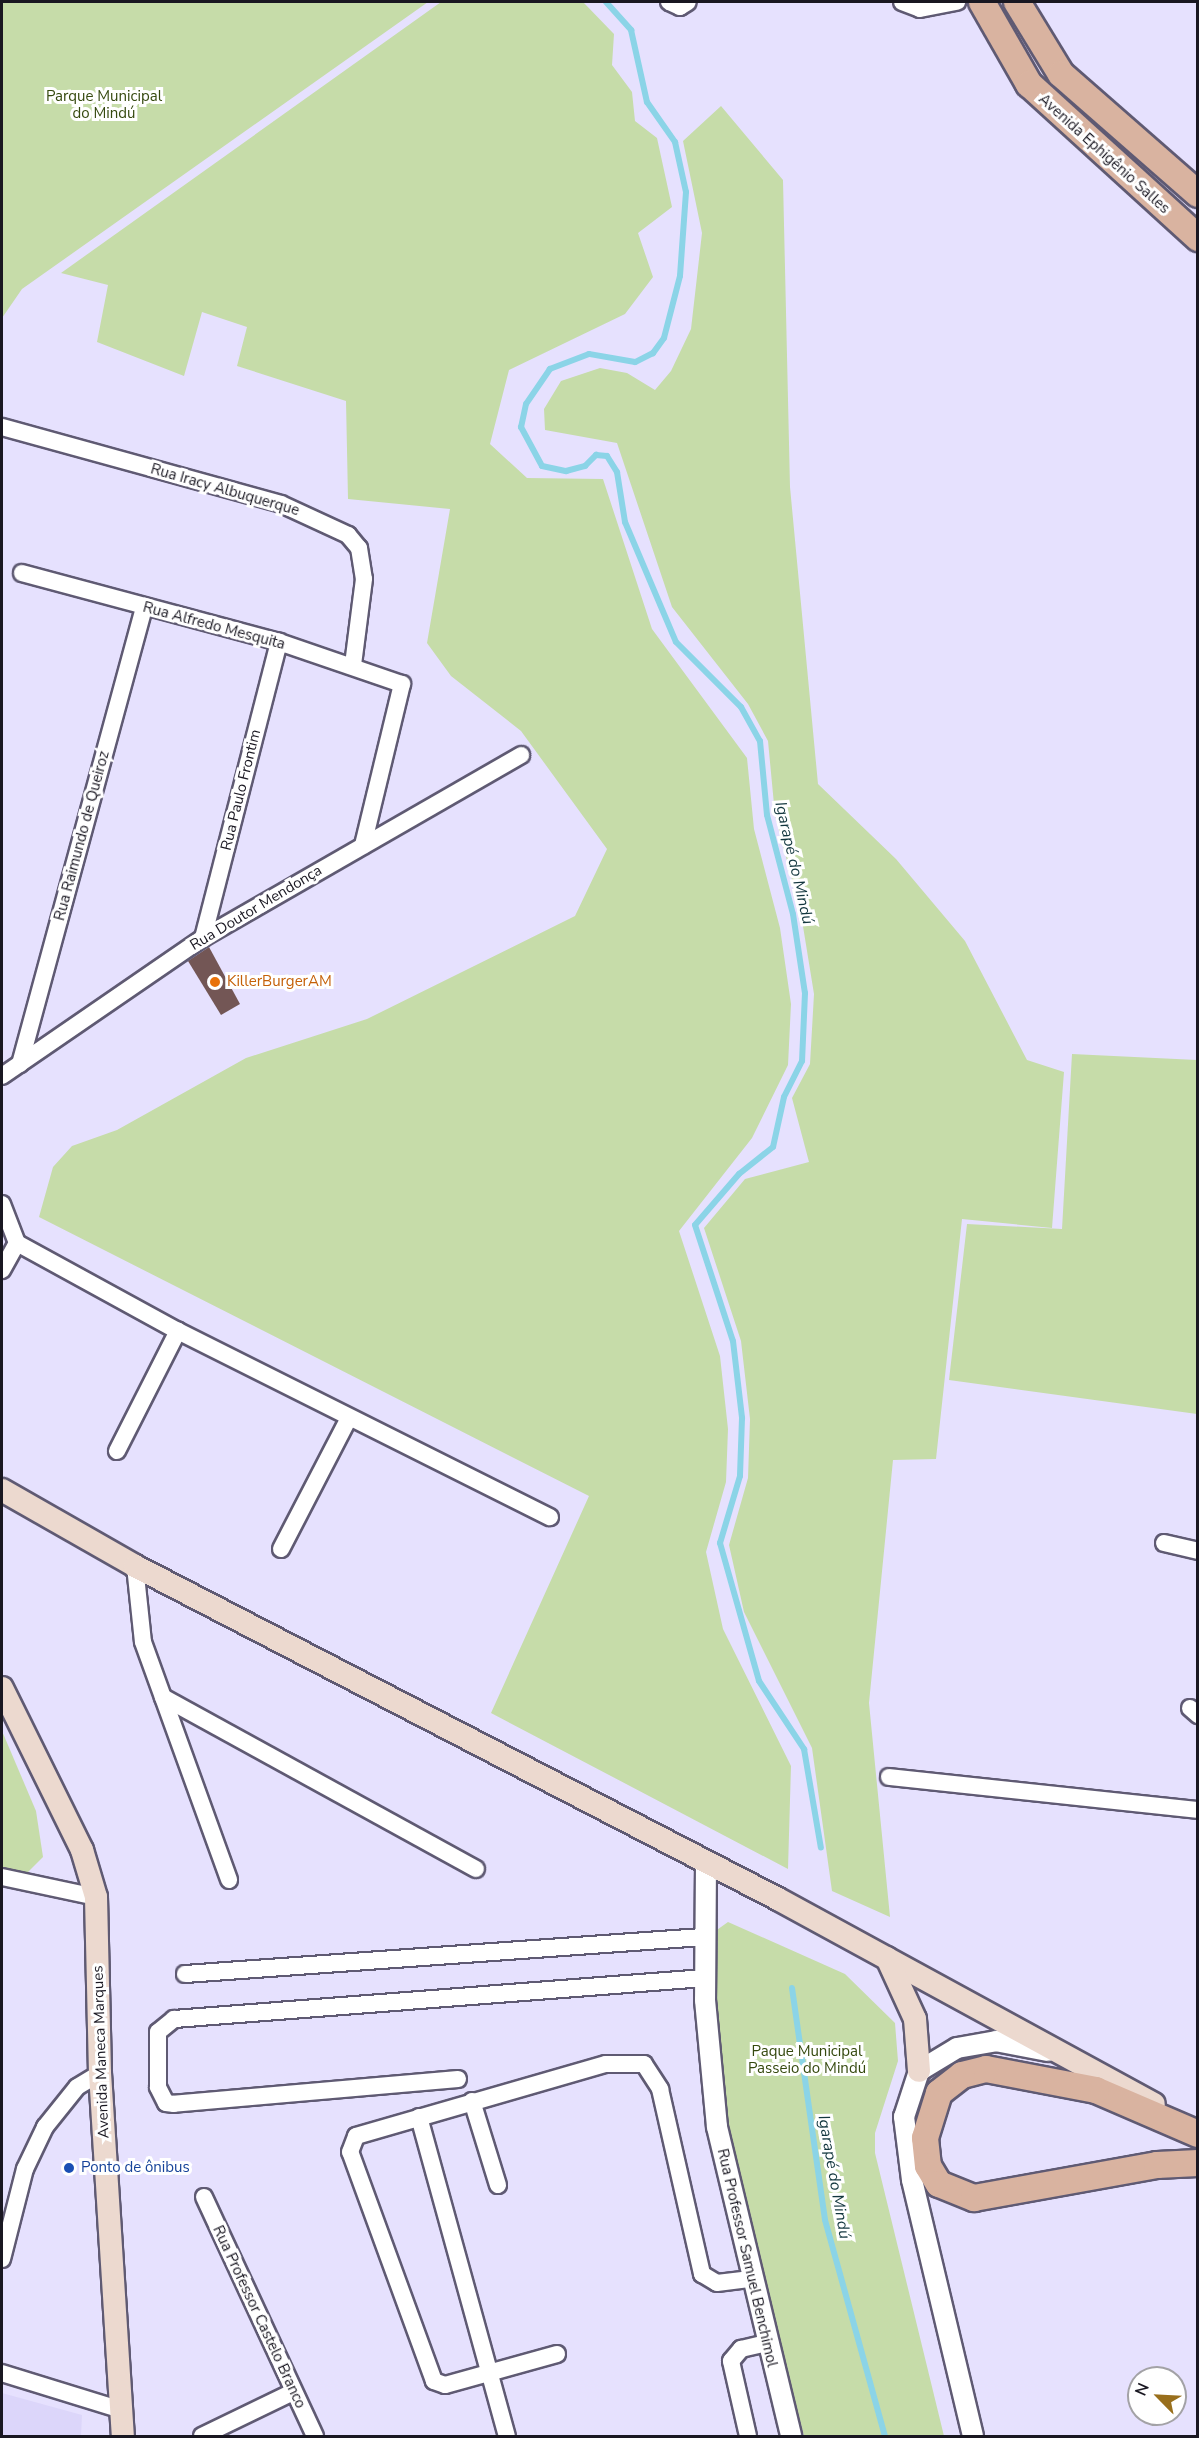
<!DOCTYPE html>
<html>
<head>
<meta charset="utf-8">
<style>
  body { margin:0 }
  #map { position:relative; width:1199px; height:2438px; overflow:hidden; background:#e6e1fe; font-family:"Nunito Sans",sans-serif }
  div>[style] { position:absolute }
  .built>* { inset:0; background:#dcd6fa }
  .green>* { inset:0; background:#c6dca9 }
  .stream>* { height:6px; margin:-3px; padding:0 3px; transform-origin:3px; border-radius:3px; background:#8bd4e7 }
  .building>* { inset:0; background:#735655 }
  .roads { filter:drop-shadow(2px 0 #5f5a73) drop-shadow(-2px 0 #5f5a73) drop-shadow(0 2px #5f5a73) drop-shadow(0 -2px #5f5a73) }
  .minor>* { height:16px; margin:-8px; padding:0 8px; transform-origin:8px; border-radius:8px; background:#fff }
  .tertiary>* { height:20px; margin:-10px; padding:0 10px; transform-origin:10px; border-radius:10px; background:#fff }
  .secondary>* { height:22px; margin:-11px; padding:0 11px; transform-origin:11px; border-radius:11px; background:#ecd9cf }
  .primary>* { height:26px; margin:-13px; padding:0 13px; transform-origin:13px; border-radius:13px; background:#d9b3a0 }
  .dots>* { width:16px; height:16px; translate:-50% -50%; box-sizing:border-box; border:3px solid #fff; border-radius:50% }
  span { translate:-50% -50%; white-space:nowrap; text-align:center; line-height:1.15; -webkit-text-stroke:6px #fff; paint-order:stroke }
  .park-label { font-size:15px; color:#35490e }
  .street-label { font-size:15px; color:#191721 }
  .food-label { font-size:15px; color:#c56008 }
  .left { translate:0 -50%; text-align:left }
  .transit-label { font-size:15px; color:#164399 }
  .water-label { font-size:16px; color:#12363e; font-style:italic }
  .frame { position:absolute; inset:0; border:3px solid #191721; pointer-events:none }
  .north { position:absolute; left:1127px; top:2366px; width:60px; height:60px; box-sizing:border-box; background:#fff; border:2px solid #a3a2a6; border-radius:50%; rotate:294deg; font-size:16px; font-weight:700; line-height:24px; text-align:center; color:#191721 }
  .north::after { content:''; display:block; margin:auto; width:21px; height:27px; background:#996f1c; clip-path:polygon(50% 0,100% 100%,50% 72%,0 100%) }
</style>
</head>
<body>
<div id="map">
  <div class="built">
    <div style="clip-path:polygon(2px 2393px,82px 2415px,81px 2436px,2px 2436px)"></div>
  </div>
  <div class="green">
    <div style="clip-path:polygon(2px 2px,428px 2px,22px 289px,2px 318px)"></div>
    <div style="clip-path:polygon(441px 2px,583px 2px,614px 34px,612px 65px,632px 92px,635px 121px,657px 138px,672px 207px,638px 233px,653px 277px,625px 314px,509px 370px,490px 444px,527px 478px,603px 479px,652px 629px,747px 758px,754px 829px,780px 928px,791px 1004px,788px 1065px,752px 1138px,679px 1231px,720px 1356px,728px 1429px,726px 1482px,706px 1552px,723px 1629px,791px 1766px,788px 1869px,491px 1713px,589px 1496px,39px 1217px,53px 1167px,72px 1146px,117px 1130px,246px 1058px,367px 1019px,575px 916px,607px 849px,521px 731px,451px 676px,427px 643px,450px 509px,348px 499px,346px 401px,237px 366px,247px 327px,202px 312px,184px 376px,97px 342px,108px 285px,61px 273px)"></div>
    <div style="clip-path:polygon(721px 106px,783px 180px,790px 487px,818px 784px,896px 859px,965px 941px,1027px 1060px,1064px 1072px,1052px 1228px,962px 1219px,936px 1459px,893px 1460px,869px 1703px,890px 1917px,832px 1891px,812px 1748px,744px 1612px,729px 1545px,748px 1478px,750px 1419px,741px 1341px,704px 1228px,745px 1179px,809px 1162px,792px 1098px,810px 1064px,814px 994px,801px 914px,775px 815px,768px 741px,748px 704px,672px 607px,617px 443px,545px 430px,544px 409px,561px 381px,600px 368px,627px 373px,655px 390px,671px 371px,691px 329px,702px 233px,683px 141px)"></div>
    <div style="clip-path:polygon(1072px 1054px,1197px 1060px,1197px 1414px,949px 1380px,967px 1224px,1062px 1229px)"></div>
    <div style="clip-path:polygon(2px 1731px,36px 1811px,43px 1857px,24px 1876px,2px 1871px)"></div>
    <div style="clip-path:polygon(728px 1922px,845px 1974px,895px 2023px,898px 2061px,875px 2133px,875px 2153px,944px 2436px,804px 2436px,743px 2206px,724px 2107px,709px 1945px,714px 1932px)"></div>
  </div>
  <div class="stream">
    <div style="left:606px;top:2px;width:38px;rotate:48deg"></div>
    <div style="left:631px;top:30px;width:74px;rotate:77.5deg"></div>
    <div style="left:647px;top:102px;width:49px;rotate:55deg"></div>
    <div style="left:675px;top:142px;width:51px;rotate:77.6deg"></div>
    <div style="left:686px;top:192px;width:84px;rotate:94.1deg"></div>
    <div style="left:680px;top:276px;width:64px;rotate:104.5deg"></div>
    <div style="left:664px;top:338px;width:19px;rotate:126deg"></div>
    <div style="left:653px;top:353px;width:20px;rotate:153deg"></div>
    <div style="left:635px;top:362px;width:47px;rotate:-170.1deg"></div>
    <div style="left:589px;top:354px;width:42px;rotate:159deg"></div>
    <div style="left:550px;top:369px;width:42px;rotate:124.4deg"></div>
    <div style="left:526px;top:404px;width:24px;rotate:102deg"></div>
    <div style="left:521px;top:427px;width:44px;rotate:61.7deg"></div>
    <div style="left:542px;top:466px;width:25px;rotate:12deg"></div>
    <div style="left:566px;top:471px;width:20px;rotate:-15deg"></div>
    <div style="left:585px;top:466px;width:16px;rotate:-45deg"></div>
    <div style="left:596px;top:455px;width:11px;rotate:5deg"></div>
    <div style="left:607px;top:456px;width:19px;rotate:58deg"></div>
    <div style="left:617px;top:472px;width:51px;rotate:80.9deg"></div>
    <div style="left:625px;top:522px;width:130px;rotate:67deg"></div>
    <div style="left:676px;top:642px;width:92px;rotate:45deg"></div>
    <div style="left:741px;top:707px;width:39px;rotate:61deg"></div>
    <div style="left:760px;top:741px;width:74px;rotate:84.6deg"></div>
    <div style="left:767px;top:815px;width:102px;rotate:75.3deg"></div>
    <div style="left:793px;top:914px;width:80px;rotate:81.4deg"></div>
    <div style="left:805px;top:993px;width:68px;rotate:92.5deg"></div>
    <div style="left:802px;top:1061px;width:40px;rotate:116.6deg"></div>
    <div style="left:784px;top:1097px;width:51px;rotate:102.4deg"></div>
    <div style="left:773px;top:1147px;width:43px;rotate:141.5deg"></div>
    <div style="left:739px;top:1174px;width:67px;rotate:130.8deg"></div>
    <div style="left:695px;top:1225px;width:122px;rotate:71.9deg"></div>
    <div style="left:733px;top:1341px;width:78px;rotate:83.3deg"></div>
    <div style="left:742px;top:1418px;width:58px;rotate:92deg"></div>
    <div style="left:740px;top:1476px;width:70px;rotate:106.6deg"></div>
    <div style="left:720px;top:1543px;width:143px;rotate:74.2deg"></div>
    <div style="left:759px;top:1681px;width:82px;rotate:56.5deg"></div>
    <div style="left:804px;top:1749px;width:100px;rotate:80.3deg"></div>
    <div style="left:792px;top:1988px;width:234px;rotate:81.9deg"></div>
    <div style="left:825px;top:2220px;width:224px;rotate:74.5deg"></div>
  </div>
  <div class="building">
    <div style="clip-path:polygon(209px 947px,240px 1004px,221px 1015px,188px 961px)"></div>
  </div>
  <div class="roads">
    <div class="minor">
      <div style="left:669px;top:2px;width:12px;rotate:24deg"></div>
      <div style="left:680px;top:7px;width:9px;rotate:-32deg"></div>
      <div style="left:902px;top:2px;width:19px;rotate:21deg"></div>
      <div style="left:920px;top:9px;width:38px;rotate:-11deg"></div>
      <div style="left:2px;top:427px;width:289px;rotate:15.4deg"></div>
      <div style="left:281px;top:504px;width:74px;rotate:24.8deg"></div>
      <div style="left:348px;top:535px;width:17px;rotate:50deg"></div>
      <div style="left:359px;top:548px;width:31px;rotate:81deg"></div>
      <div style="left:364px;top:579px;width:87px;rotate:97.3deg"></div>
      <div style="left:22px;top:573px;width:266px;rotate:15deg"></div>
      <div style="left:279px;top:642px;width:130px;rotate:18.9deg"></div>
      <div style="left:402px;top:684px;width:166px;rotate:103.6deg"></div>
      <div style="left:203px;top:938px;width:306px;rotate:-75.6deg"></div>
      <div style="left:20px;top:1064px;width:473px;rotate:-74.8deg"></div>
      <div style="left:2px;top:1076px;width:244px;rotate:-34.5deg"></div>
      <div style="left:203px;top:938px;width:367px;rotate:-29.9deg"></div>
      <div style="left:2px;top:1204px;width:42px;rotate:69deg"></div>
      <div style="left:17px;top:1243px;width:31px;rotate:119deg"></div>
      <div style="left:17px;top:1243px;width:183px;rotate:28.7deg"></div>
      <div style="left:178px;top:1331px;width:416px;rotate:26.6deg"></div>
      <div style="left:117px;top:1451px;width:135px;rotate:-63.1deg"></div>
      <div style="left:1164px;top:1543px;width:35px;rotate:13deg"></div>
      <div style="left:281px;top:1549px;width:148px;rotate:-62.6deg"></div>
      <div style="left:135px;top:1566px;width:76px;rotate:84deg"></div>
      <div style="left:143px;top:1642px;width:253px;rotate:70.1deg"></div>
      <div style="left:163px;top:1697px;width:357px;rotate:28.8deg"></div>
      <div style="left:1190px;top:1708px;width:11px;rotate:41deg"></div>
      <div style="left:889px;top:1777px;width:311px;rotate:6.1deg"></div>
      <div style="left:2px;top:1877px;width:96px;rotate:12deg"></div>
      <div style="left:185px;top:1974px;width:519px;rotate:-4.09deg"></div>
      <div style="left:458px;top:2079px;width:285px;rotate:175deg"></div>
      <div style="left:174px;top:2104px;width:8px;rotate:-173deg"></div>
      <div style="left:166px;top:2103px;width:18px;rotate:-117deg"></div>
      <div style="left:158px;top:2087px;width:55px;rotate:-90deg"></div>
      <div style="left:158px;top:2032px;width:21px;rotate:-39deg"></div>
      <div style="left:174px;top:2019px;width:533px;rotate:-4.42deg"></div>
      <div style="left:472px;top:2101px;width:88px;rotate:72.8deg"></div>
      <div style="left:419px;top:2117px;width:331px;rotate:74.6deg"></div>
      <div style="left:204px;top:2197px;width:264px;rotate:65.1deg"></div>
      <div style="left:2px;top:2259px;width:93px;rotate:-75.7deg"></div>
      <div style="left:25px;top:2169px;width:47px;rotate:-64.5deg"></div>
      <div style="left:45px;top:2127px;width:51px;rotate:-51.3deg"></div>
      <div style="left:77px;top:2087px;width:27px;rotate:-31deg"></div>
      <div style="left:557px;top:2354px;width:116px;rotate:164.5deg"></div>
      <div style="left:445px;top:2385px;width:12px;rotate:-160deg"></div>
      <div style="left:434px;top:2381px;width:244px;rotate:-110.1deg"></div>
      <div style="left:350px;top:2152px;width:17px;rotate:-69deg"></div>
      <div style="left:356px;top:2136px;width:260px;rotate:-16.1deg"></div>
      <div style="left:606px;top:2064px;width:38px"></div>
      <div style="left:644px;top:2064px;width:30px;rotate:57deg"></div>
      <div style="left:660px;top:2089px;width:190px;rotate:77.2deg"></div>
      <div style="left:702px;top:2274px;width:17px;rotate:31deg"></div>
      <div style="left:717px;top:2283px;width:32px;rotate:-7deg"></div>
      <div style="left:2px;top:2373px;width:121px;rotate:17.2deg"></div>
      <div style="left:202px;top:2436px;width:101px;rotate:-25.8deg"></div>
      <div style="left:748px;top:2436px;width:77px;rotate:-102.8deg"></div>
      <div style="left:731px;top:2361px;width:16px;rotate:-50deg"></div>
      <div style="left:741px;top:2349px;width:26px;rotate:-13deg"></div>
    </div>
    <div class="tertiary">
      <div style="left:706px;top:1862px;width:138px;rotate:90.4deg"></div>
      <div style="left:705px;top:2000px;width:128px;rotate:84.6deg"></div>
      <div style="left:717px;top:2127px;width:318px;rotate:76.5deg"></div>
      <div style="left:973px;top:2436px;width:263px;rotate:-103.4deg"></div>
      <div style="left:912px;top:2180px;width:64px;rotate:-97.2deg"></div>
      <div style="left:904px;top:2117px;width:48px;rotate:-71.9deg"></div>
      <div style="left:919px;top:2071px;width:44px;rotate:-31.2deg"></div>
      <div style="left:957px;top:2048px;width:40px;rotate:-10deg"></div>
      <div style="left:996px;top:2041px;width:53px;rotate:10.9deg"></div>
    </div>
    <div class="secondary">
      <div style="left:2px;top:1490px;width:153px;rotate:29.7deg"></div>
      <div style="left:135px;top:1566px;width:724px;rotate:27.38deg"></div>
      <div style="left:778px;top:1899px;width:428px;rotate:28.6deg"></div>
      <div style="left:2px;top:1688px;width:181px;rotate:63.7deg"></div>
      <div style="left:82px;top:1850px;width:49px;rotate:73.4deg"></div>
      <div style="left:96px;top:1897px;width:176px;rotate:88.7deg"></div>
      <div style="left:100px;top:2073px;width:364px;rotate:86.4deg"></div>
      <div style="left:887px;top:1958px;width:67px;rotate:65.3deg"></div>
      <div style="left:915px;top:2019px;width:52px;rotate:85.6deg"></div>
    </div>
    <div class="primary">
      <div style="left:982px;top:2px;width:95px;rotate:60.2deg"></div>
      <div style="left:1029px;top:84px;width:229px;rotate:42.3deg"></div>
      <div style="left:1017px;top:2px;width:84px;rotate:58.6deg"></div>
      <div style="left:1061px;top:74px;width:182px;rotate:41.2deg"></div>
      <div style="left:1198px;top:2134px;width:111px;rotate:-156.7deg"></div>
      <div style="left:1096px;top:2090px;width:112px;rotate:-169.2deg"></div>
      <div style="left:986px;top:2069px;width:25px;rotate:166deg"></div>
      <div style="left:962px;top:2075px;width:29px;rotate:142deg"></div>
      <div style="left:939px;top:2093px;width:47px;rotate:107.3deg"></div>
      <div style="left:925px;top:2138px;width:28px;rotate:84deg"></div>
      <div style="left:928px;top:2166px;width:21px;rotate:59deg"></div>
      <div style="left:939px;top:2184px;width:38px;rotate:22deg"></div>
      <div style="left:974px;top:2198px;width:186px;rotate:-10.2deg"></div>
      <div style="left:1157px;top:2165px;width:41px;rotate:-2.8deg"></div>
    </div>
  </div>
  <div class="dots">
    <div style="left:215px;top:982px;background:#e8710a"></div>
    <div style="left:69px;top:2168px;background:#1a4fb4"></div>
  </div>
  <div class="park-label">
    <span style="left:104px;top:105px">Parque Municipal<br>do Mindú</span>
    <span style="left:807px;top:2060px">Paque Municipal<br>Passeio do Mindú</span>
  </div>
  <div class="street-label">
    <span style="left:1104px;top:154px;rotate:42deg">Avenida Ephigênio Salles</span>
    <span style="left:225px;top:490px;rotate:16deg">Rua Iracy Albuquerque</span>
    <span style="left:214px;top:626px;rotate:15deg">Rua Alfredo Mesquita</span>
    <span style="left:241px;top:790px;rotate:-76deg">Rua Paulo Frontim</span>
    <span style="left:82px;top:836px;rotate:-75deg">Rua Raimundo de Queiroz</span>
    <span style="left:256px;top:908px;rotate:-31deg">Rua Doutor Mendonça</span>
    <span style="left:101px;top:2052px;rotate:-92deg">Avenida Maneca Marques</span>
    <span style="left:747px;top:2258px;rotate:77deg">Rua Professor Samuel Benchimol</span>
    <span style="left:259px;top:2317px;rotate:65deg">Rua Professor Castelo Branco</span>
  </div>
  <div class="food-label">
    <span class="left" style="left:227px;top:982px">KillerBurgerAM</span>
  </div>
  <div class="transit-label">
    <span class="left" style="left:81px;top:2168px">Ponto de ônibus</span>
  </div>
  <div class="water-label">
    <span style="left:794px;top:863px;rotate:77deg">Igarapé do Mindú</span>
    <span style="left:834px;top:2177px;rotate:80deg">Igarapé do Mindú</span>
  </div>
  <div class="frame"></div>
  <div class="north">N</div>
</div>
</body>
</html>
